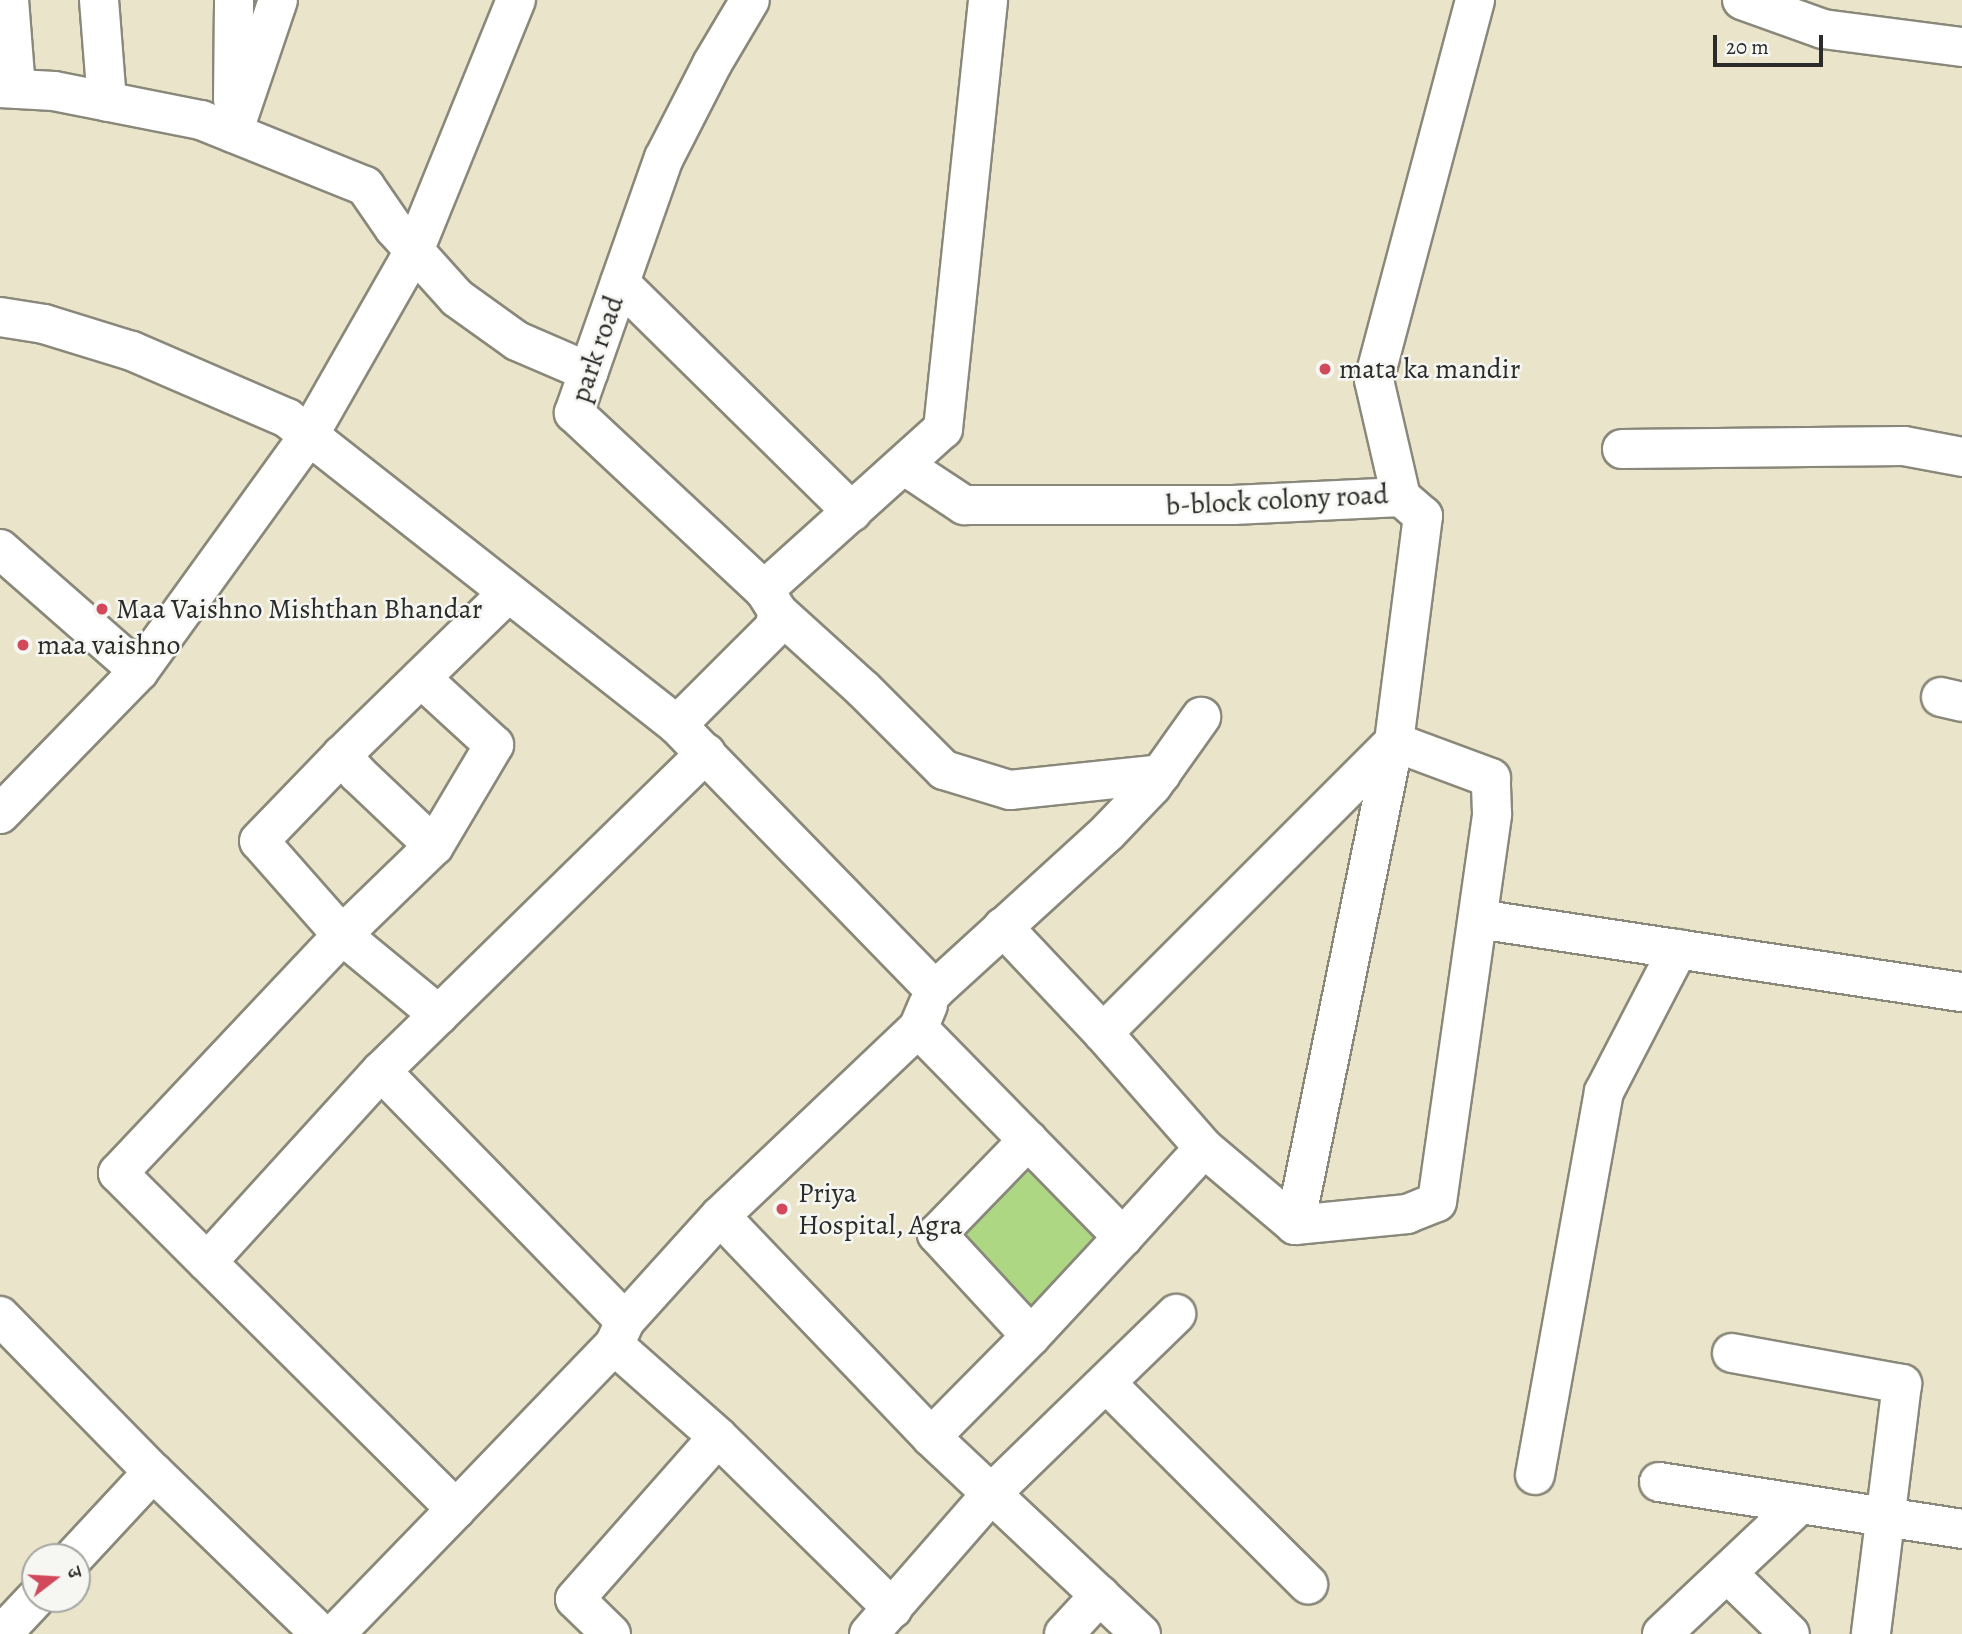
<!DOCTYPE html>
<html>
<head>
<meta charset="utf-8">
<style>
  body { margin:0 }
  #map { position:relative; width:1962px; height:1634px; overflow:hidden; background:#eae5ca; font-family:Alegreya,"Noto Serif Devanagari",serif }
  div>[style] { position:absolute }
  .green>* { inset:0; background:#add783 }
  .roads { filter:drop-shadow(2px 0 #8a887a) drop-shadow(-2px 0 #8a887a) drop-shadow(0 2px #8a887a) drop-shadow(0 -2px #8a887a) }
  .minor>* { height:38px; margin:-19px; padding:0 19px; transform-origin:19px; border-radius:19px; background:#fff }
  .dots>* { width:19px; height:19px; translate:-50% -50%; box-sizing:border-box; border:4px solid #f6f6f2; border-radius:50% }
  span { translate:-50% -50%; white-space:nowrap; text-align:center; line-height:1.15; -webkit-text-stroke:5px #f6f6f2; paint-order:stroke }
  .street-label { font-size:28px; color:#2b2b2b }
  .poi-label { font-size:28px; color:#2b2b2b }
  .left { translate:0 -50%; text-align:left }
  .north { position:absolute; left:21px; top:1543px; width:70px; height:70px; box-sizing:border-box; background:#f6f6f2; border:2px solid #a5a5a2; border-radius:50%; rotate:73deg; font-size:19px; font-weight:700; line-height:28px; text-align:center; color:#2b2b2b }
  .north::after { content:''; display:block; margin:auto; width:24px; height:32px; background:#d1495b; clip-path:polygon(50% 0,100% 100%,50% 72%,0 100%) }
  .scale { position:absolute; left:1713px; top:35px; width:110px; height:32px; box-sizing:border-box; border:4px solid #2b2b2b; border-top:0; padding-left:9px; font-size:21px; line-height:24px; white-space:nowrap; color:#2b2b2b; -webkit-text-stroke:5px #f6f6f2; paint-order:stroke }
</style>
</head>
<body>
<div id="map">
  <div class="green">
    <div style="clip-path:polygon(1031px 1164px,1106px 1242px,1031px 1315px,959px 1238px)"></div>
  </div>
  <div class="roads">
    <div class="minor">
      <div style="left:9px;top:0;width:89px;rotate:85.5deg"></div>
      <div style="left:99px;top:0;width:102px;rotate:85.5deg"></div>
      <div style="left:1742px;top:0;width:86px;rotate:19.7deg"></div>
      <div style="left:1823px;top:29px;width:140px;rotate:7.4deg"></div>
      <div style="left:0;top:88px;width:54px;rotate:3.2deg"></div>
      <div style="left:54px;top:91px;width:150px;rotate:11.2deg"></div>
      <div style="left:201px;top:120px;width:177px;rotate:21.9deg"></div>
      <div style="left:365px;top:186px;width:51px;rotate:55.4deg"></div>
      <div style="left:394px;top:228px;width:94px;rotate:48deg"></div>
      <div style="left:457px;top:298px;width:74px;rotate:35.6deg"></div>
      <div style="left:517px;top:341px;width:78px;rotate:23.3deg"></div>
      <div style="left:233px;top:100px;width:100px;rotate:-89.4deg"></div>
      <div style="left:233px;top:133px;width:140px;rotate:-71.3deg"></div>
      <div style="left:620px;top:283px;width:326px;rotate:44.6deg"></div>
      <div style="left:0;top:317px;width:45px;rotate:9deg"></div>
      <div style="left:44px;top:324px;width:92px;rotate:17.1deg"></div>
      <div style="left:132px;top:351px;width:169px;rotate:23.4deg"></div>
      <div style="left:287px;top:418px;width:496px;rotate:38.2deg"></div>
      <div style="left:677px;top:725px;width:370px;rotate:45.8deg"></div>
      <div style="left:935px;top:990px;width:234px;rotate:-42.4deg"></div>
      <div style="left:1108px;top:832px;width:64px;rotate:-46.3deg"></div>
      <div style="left:1152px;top:786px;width:85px;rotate:-54.6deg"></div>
      <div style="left:1622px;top:449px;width:282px;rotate:-0.6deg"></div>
      <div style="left:1904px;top:446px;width:59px;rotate:10.7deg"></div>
      <div style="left:905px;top:466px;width:71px;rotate:33.5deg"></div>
      <div style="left:964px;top:505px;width:269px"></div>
      <div style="left:1233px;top:505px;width:168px;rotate:-2.7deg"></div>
      <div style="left:1401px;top:497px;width:120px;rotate:-103deg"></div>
      <div style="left:1374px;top:380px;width:393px;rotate:-75.1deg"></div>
      <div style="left:0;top:549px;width:185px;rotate:41.3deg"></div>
      <div style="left:764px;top:590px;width:241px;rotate:-42deg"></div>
      <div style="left:943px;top:429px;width:431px;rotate:-84deg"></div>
      <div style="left:778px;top:612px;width:115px;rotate:42.2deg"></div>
      <div style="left:863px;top:689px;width:115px;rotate:45deg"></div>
      <div style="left:944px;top:770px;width:69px;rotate:16.9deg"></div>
      <div style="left:1010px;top:790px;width:152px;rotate:-6deg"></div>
      <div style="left:421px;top:678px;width:99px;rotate:42.5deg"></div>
      <div style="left:494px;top:745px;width:117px;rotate:120.7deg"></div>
      <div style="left:1941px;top:697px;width:22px;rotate:13deg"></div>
      <div style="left:677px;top:725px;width:137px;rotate:-45deg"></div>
      <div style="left:774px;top:628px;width:16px;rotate:-76deg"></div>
      <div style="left:778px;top:612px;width:26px;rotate:-122deg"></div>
      <div style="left:764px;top:590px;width:260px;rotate:-137deg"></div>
      <div style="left:574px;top:413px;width:270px;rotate:-70.6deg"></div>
      <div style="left:664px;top:158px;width:106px;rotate:-62.9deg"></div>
      <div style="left:712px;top:64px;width:74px;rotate:-59.3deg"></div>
      <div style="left:706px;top:753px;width:455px;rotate:135.6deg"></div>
      <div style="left:381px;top:1071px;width:349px;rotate:45.7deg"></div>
      <div style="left:625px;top:1321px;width:142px;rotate:-47.9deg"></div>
      <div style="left:720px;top:1216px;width:273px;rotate:-43.5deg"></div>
      <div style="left:0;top:814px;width:199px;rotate:-45.8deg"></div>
      <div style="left:139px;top:671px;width:291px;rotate:-54.2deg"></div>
      <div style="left:309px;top:435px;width:212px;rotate:-60.3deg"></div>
      <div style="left:414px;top:251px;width:271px;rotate:-67.9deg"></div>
      <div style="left:1478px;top:919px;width:489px;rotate:8.6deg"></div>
      <div style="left:928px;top:1005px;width:25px;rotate:113deg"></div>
      <div style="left:918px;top:1028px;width:293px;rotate:45.6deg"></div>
      <div style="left:1123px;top:1237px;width:120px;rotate:-47.7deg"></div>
      <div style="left:1204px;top:1148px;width:153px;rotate:-131.3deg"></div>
      <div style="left:1103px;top:1033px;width:146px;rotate:-133.3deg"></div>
      <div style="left:439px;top:1015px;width:126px;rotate:-140.5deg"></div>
      <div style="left:342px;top:935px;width:128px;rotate:-44.1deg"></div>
      <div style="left:434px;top:846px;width:105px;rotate:-136.5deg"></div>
      <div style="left:358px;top:774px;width:25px;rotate:-130deg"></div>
      <div style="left:342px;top:755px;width:232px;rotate:-44.3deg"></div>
      <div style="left:1103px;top:1033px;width:412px;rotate:-45deg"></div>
      <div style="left:381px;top:1071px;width:258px;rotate:132.3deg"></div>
      <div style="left:207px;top:1262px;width:351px;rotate:44.8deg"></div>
      <div style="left:456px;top:1509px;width:228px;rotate:-46.1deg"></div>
      <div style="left:614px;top:1345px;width:26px;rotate:-65deg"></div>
      <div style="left:1204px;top:1148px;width:119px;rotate:40.2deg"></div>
      <div style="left:1295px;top:1225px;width:113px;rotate:-5.6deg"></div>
      <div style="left:1407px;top:1214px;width:32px;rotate:-22deg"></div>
      <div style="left:1437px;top:1202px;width:392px;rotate:-81.9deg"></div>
      <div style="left:1492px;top:814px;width:36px;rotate:-92deg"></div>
      <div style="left:1491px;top:778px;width:103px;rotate:-159.6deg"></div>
      <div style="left:720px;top:1216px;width:306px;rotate:46.3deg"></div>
      <div style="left:931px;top:1437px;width:288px;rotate:43.2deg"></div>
      <div style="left:1295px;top:1225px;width:493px;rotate:-78.4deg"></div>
      <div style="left:1394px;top:742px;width:228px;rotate:-82.7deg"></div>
      <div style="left:1423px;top:516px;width:29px;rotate:-139deg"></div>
      <div style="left:207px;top:1262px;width:126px;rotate:-135deg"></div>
      <div style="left:118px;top:1173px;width:327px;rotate:-46.7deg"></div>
      <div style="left:342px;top:935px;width:125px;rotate:-131.4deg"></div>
      <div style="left:259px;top:841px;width:120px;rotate:-46deg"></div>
      <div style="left:0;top:1316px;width:219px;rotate:45.6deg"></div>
      <div style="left:153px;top:1472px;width:233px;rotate:44deg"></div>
      <div style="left:1031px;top:1336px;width:135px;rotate:-47.1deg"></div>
      <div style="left:614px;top:1345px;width:139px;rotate:41.5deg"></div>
      <div style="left:718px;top:1437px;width:245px;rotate:44.5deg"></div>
      <div style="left:1732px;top:1353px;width:173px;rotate:10.3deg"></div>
      <div style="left:1902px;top:1384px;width:252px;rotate:97.1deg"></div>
      <div style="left:1107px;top:1384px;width:284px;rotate:44.9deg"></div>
      <div style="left:931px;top:1437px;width:142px;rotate:-45.3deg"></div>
      <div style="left:1031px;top:1336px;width:139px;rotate:-132.7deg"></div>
      <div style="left:937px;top:1234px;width:131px;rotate:-45.9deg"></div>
      <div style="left:1535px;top:1475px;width:389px;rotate:-79.8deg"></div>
      <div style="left:1604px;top:1092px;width:161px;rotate:-62.6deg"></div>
      <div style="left:1659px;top:1482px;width:307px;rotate:8.8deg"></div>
      <div style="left:74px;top:1557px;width:116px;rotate:-47.1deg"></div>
      <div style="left:1728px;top:1574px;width:86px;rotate:44.1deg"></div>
      <div style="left:2px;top:1634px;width:48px;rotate:-46.7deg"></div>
      <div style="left:335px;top:1634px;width:174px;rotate:-45.9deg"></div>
      <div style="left:611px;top:1634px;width:50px;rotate:-135.8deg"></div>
      <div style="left:575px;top:1599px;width:216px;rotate:-48.6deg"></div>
      <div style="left:869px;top:1634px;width:187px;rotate:-48.9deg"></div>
      <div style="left:992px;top:1493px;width:257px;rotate:-44.2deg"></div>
      <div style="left:1064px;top:1634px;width:53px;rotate:-47.3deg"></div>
      <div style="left:1662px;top:1634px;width:190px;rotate:-43.3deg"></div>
    </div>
  </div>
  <div class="dots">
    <div style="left:1325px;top:369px;background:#d1495b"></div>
    <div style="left:102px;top:609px;background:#d1495b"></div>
    <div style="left:23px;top:645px;background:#d1495b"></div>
    <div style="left:782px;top:1209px;background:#d1495b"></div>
  </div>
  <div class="street-label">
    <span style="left:597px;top:349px;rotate:-71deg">park road</span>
    <span style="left:1277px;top:500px;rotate:-3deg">b-block colony road</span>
  </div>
  <div class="poi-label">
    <span class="left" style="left:1339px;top:369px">mata ka mandir</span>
    <span class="left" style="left:116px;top:609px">Maa Vaishno Mishthan Bhandar</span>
    <span class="left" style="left:37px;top:645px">maa vaishno</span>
    <span class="left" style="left:798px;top:1209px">Priya<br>Hospital, Agra</span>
  </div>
  <div class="north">उ</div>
  <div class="scale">20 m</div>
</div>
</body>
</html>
